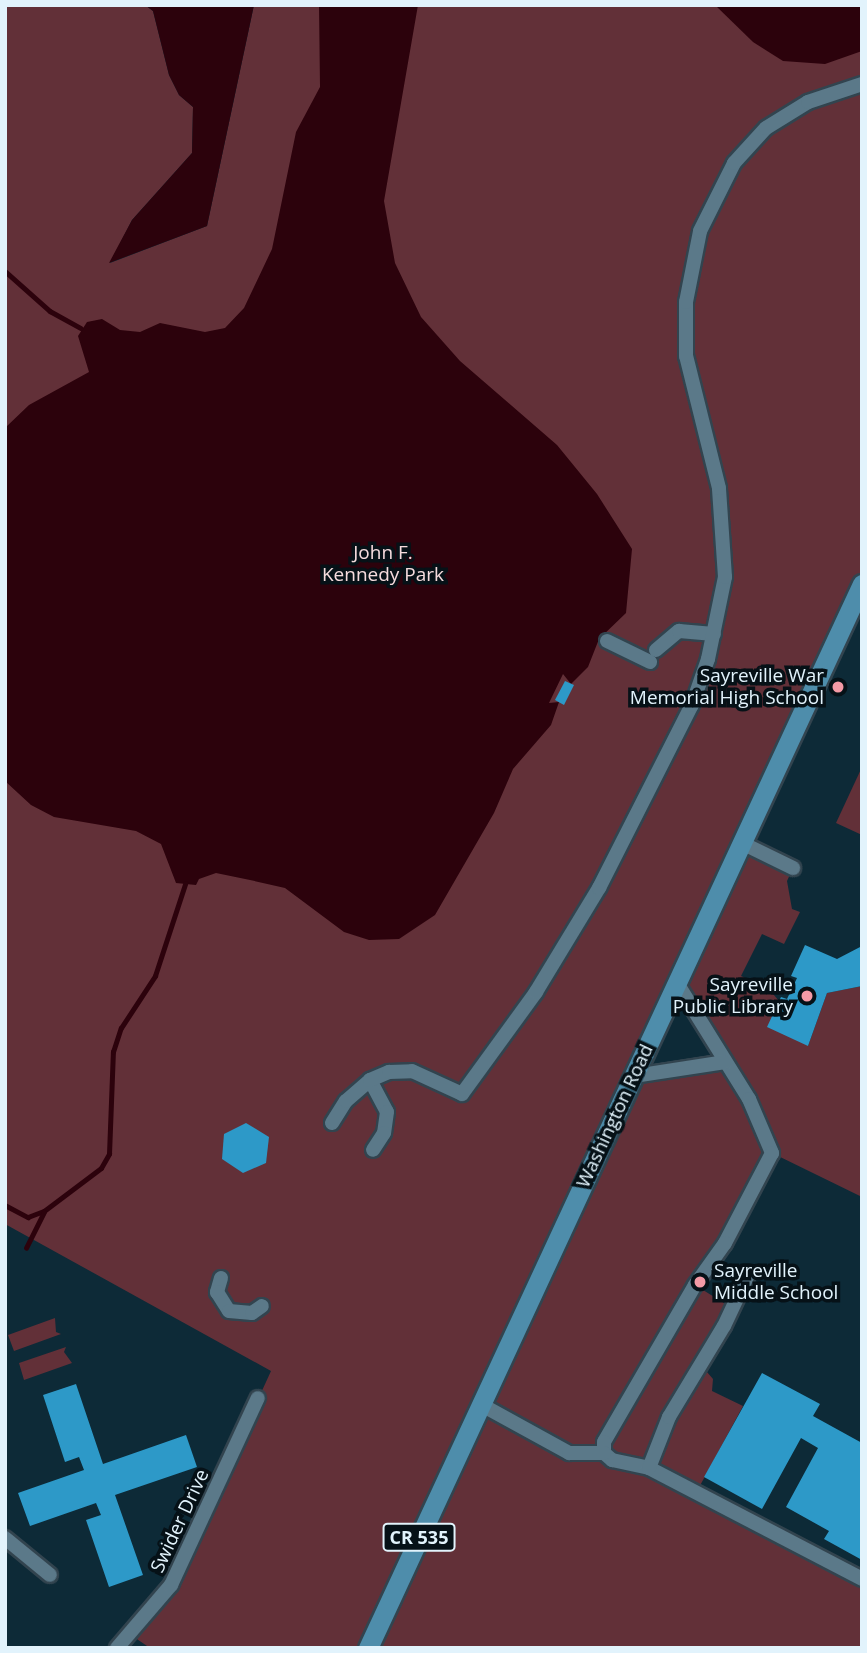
<!DOCTYPE html>
<html>
<head>
<meta charset="utf-8">
<style>
  body { margin:0 }
  #map { position:relative; width:867px; height:1653px; overflow:hidden; background:#0d2a37; font-family:"Open Sans",sans-serif }
  div>[style] { position:absolute }
  .green>* { inset:0; background:#623038 }
  .water>* { inset:0; background:#2c020c }
  .stream>* { height:4.5px; margin:-2.25px; padding:0 2.25px; transform-origin:2.25px; border-radius:2.25px; background:#2c020c }
  .building>* { inset:0; background:#2d99c8 }
  .roads { filter:drop-shadow(2px 0 #32444f) drop-shadow(-2px 0 #32444f) drop-shadow(0 2px #32444f) drop-shadow(0 -2px #32444f) }
  .minor>* { height:14px; margin:-7px; padding:0 7px; transform-origin:7px; border-radius:7px; background:#5b7989 }
  .major>* { height:19px; margin:-9.5px; padding:0 9.5px; transform-origin:9.5px; border-radius:9.5px; background:#4e8dab }
  .dots>* { width:19px; height:19px; translate:-50% -50%; box-sizing:border-box; border:4px solid #061117; border-radius:50% }
  span { translate:-50% -50%; white-space:nowrap; text-align:center; line-height:1.15; -webkit-text-stroke:7px #061117; paint-order:stroke }
  .shield-label span { padding:2px 5px; background:#061117; border:2px solid; border-radius:5px; -webkit-text-stroke-width:0 }
  .shield-label { font-size:18px; color:#e2f3fc; font-weight:700 }
  .park-label { font-size:19px; color:#f5dbdd }
  .poi-label { font-size:19px; color:#e2f3fc }
  .right { translate:-100% -50%; text-align:right }
  .left { translate:0 -50%; text-align:left }
  .street-label { font-size:19px; color:#e2f3fc }
  .frame { position:absolute; inset:0; border:7px solid #e2f3fc; pointer-events:none }
</style>
</head>
<body>
<div id="map">
  <div class="green">
    <div style="clip-path:polygon(evenodd,5px 5px,145px 5px,153px 11px,169px 75px,179px 95px,193px 107px,192px 153px,132px 220px,110px 263px,207px 226px,254px 5px,862px 5px,862px 584px,742px 843px,793px 868px,787px 881px,792px 909px,800px 912px,784px 944px,762px 934px,741px 976px,768px 988px,779px 1001px,776px 1008px,808px 1046px,827px 993px,862px 986px,862px 1197px,772px 1153px,695px 1285px,732px 1308px,701px 1365px,713px 1379px,712px 1391px,743px 1406px,696px 1493px,862px 1579px,862px 1648px,150px 1648px,128px 1633px,196px 1535px,271px 1371px,5px 1224px,5px 5px,677px 983px,725px 1062px,634px 1075px,677px 983px)"></div>
    <div style="clip-path:polygon(862px 767px,862px 835px,836px 823px)"></div>
    <div style="clip-path:polygon(55px 1318px,56px 1332px,61px 1334px,14px 1351px,8px 1335px)"></div>
    <div style="clip-path:polygon(66px 1347px,64px 1352px,72px 1363px,24px 1380px,19px 1363px)"></div>
  </div>
  <div class="water">
    <div style="clip-path:polygon(145px 5px,254px 5px,207px 226px,109px 263px,132px 220px,192px 153px,193px 107px,179px 95px,169px 75px,153px 11px)"></div>
    <div style="clip-path:polygon(319px 5px,418px 5px,384px 201px,395px 263px,421px 317px,460px 361px,557px 445px,597px 494px,632px 549px,626px 613px,599px 639px,588px 667px,571px 684px,563px 674px,549px 703px,559px 702px,551px 725px,513px 769px,494px 813px,435px 915px,399px 939px,369px 940px,344px 932px,285px 888px,250px 880px,216px 873px,199px 879px,196px 885px,176px 883px,161px 844px,136px 831px,54px 817px,31px 805px,5px 781px,5px 428px,29px 405px,89px 372px,78px 336px,87px 322px,102px 319px,120px 330px,140px 332px,160px 323px,205px 332px,225px 328px,244px 308px,272px 249px,296px 132px,320px 87px)"></div>
    <div style="clip-path:polygon(715px 5px,862px 5px,862px 51px,825px 64px,783px 61px,753px 42px)"></div>
  </div>
  <div class="stream">
    <div style="left:5px;top:271px;width:60px;rotate:41.6deg"></div>
    <div style="left:50px;top:311px;width:35px;rotate:29deg"></div>
    <div style="left:5px;top:1205px;width:26px;rotate:28deg"></div>
    <div style="left:28px;top:1217px;width:17px;rotate:-21deg"></div>
    <div style="left:44px;top:1211px;width:71px;rotate:-37deg"></div>
    <div style="left:101px;top:1168px;width:16px;rotate:-60deg"></div>
    <div style="left:109px;top:1154px;width:102px;rotate:-87.8deg"></div>
    <div style="left:113px;top:1052px;width:25px;rotate:-72deg"></div>
    <div style="left:121px;top:1028px;width:62px;rotate:-56.8deg"></div>
    <div style="left:155px;top:976px;width:97px;rotate:-71.9deg"></div>
    <div style="left:26px;top:1248px;width:40px;rotate:-63.4deg"></div>
  </div>
  <div class="building">
    <div style="clip-path:polygon(565px 681px,574px 685px,564px 705px,555px 700px)"></div>
    <div style="clip-path:polygon(805px 945px,837px 959px,862px 946px,862px 986px,827px 993px,808px 1046px,767px 1027px,781px 997px,787px 999px,797px 978px,791px 976px)"></div>
    <div style="clip-path:polygon(246px 1123px,269px 1137px,266px 1163px,243px 1173px,222px 1159px,224px 1134px)"></div>
    <div style="clip-path:polygon(762px 1373px,820px 1404px,813px 1416px,862px 1443px,862px 1560px,824px 1539px,829px 1531px,786px 1507px,818px 1448px,801px 1438px,762px 1509px,704px 1477px)"></div>
    <div style="clip-path:polygon(76px 1384px,103px 1464px,186px 1435px,197px 1467px,115px 1495px,143px 1575px,109px 1587px,86px 1520px,101px 1515px,96px 1503px,30px 1526px,18px 1493px,84px 1470px,79px 1457px,65px 1462px,43px 1395px)"></div>
  </div>
  <div class="roads">
    <div class="minor">
      <div style="left:607px;top:641px;width:48px;rotate:26deg"></div>
      <div style="left:656px;top:650px;width:30px;rotate:-40deg"></div>
      <div style="left:679px;top:631px;width:35px;rotate:5deg"></div>
      <div style="left:742px;top:843px;width:57px;rotate:26.1deg"></div>
      <div style="left:677px;top:983px;width:137px;rotate:58.2deg"></div>
      <div style="left:749px;top:1099px;width:59px;rotate:66.9deg"></div>
      <div style="left:772px;top:1153px;width:102px;rotate:117.6deg"></div>
      <div style="left:725px;top:1243px;width:52px;rotate:125.5deg"></div>
      <div style="left:695px;top:1285px;width:181px;rotate:120.1deg"></div>
      <div style="left:604px;top:1442px;width:11px;rotate:90deg"></div>
      <div style="left:604px;top:1453px;width:11px;rotate:41deg"></div>
      <div style="left:612px;top:1460px;width:38px;rotate:12deg"></div>
      <div style="left:649px;top:1468px;width:240px;rotate:27.5deg"></div>
      <div style="left:634px;top:1076px;width:92px;rotate:-8.7deg"></div>
      <div style="left:370px;top:1080px;width:36px;rotate:62deg"></div>
      <div style="left:387px;top:1112px;width:21px;rotate:98deg"></div>
      <div style="left:384px;top:1133px;width:20px;rotate:123deg"></div>
      <div style="left:332px;top:1123px;width:26px;rotate:-58deg"></div>
      <div style="left:346px;top:1101px;width:32px;rotate:-41deg"></div>
      <div style="left:370px;top:1080px;width:21px;rotate:-23deg"></div>
      <div style="left:389px;top:1072px;width:23px;rotate:-2deg"></div>
      <div style="left:412px;top:1071px;width:55px;rotate:24.7deg"></div>
      <div style="left:462px;top:1094px;width:126px;rotate:-54deg"></div>
      <div style="left:536px;top:992px;width:122px;rotate:-58.8deg"></div>
      <div style="left:599px;top:888px;width:205px;rotate:-63.1deg"></div>
      <div style="left:692px;top:705px;width:49px;rotate:-70.8deg"></div>
      <div style="left:708px;top:659px;width:84px;rotate:-78.3deg"></div>
      <div style="left:725px;top:577px;width:89px;rotate:-93.9deg"></div>
      <div style="left:719px;top:488px;width:136px;rotate:-104deg"></div>
      <div style="left:686px;top:356px;width:54px;rotate:-90deg"></div>
      <div style="left:686px;top:302px;width:72px;rotate:-78.8deg"></div>
      <div style="left:700px;top:231px;width:76px;rotate:-63.4deg"></div>
      <div style="left:734px;top:163px;width:47px;rotate:-47.6deg"></div>
      <div style="left:766px;top:128px;width:49px;rotate:-31.8deg"></div>
      <div style="left:808px;top:102px;width:57px;rotate:-18.4deg"></div>
      <div style="left:221px;top:1278px;width:15px;rotate:106deg"></div>
      <div style="left:217px;top:1292px;width:22px;rotate:58deg"></div>
      <div style="left:229px;top:1311px;width:23px;rotate:5deg"></div>
      <div style="left:252px;top:1313px;width:12px;rotate:-35deg"></div>
      <div style="left:480px;top:1404px;width:102px;rotate:28.8deg"></div>
      <div style="left:569px;top:1453px;width:35px"></div>
      <div style="left:649px;top:1468px;width:55px;rotate:-68.6deg"></div>
      <div style="left:669px;top:1417px;width:106px;rotate:-58.9deg"></div>
      <div style="left:724px;top:1326px;width:56px;rotate:-64.8deg"></div>
      <div style="left:5px;top:1538px;width:58px;rotate:39.4deg"></div>
      <div style="left:117px;top:1648px;width:83px;rotate:-49.4deg"></div>
      <div style="left:171px;top:1585px;width:206px;rotate:-65.1deg"></div>
    </div>
    <div class="major">
      <div style="left:368px;top:1648px;width:1173px;rotate:-65.1deg"></div>
    </div>
  </div>
  <div class="dots">
    <div style="left:838px;top:687px;background:#f49aa6"></div>
    <div style="left:807px;top:996px;background:#f49aa6"></div>
    <div style="left:700px;top:1282px;background:#f49aa6"></div>
  </div>
  <div class="shield-label">
    <span style="left:419px;top:1537px">CR 535</span>
  </div>
  <div class="park-label">
    <span style="left:383px;top:564px">John F.<br>Kennedy Park</span>
  </div>
  <div class="poi-label">
    <span class="right" style="left:824px;top:687px">Sayreville War<br>Memorial High School</span>
    <span class="right" style="left:793px;top:996px">Sayreville<br>Public Library</span>
    <span class="left" style="left:714px;top:1282px">Sayreville<br>Middle School</span>
  </div>
  <div class="street-label">
    <span style="left:615px;top:1116px;rotate:-65deg">Washington Road</span>
    <span style="left:180px;top:1521px;rotate:-65deg">Swider Drive</span>
  </div>
  <div class="frame"></div>
</div>
</body>
</html>
